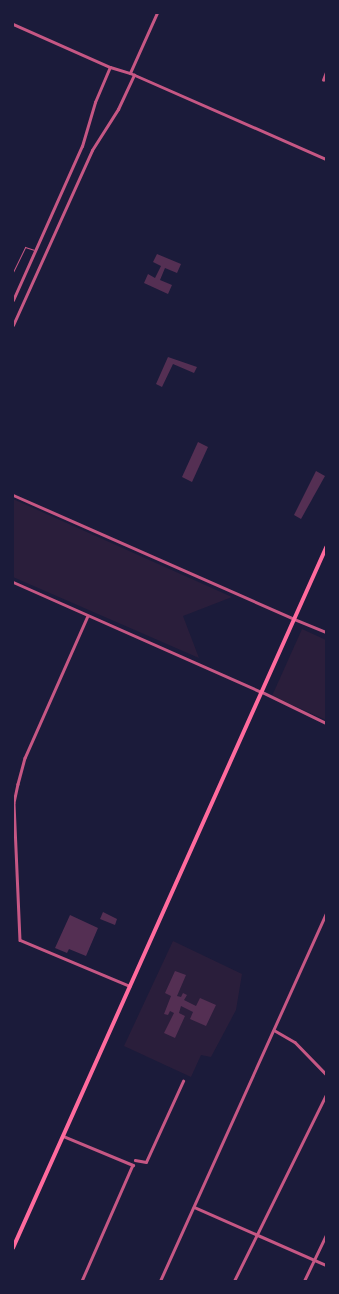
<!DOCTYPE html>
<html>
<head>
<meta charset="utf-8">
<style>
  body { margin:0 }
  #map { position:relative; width:339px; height:1294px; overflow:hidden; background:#1b1b3a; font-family:Roboto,sans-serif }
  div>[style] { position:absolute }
  .green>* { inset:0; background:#2a1e3b }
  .building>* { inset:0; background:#542f53 }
  .service>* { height:1px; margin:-0.5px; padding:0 0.5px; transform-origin:0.5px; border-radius:0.5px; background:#c65784 }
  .minor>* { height:2.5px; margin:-1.25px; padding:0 1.25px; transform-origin:1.25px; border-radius:1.25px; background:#c65784 }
  .tertiary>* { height:3px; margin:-1.5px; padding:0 1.5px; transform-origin:1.5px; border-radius:1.5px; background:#c65784 }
  .secondary>* { height:3.5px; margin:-1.75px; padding:0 1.75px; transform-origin:1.75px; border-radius:1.75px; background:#ff6b9d }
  span { translate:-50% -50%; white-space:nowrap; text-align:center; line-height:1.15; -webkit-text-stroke:3px #1b1b3a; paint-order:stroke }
  .frame { position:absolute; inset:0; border:14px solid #1b1b3a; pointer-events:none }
</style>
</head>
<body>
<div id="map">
  <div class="green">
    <div style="clip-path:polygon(13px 499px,232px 597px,183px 616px,199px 658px,13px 577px)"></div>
    <div style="clip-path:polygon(302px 629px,326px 640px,326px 720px,272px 696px)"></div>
    <div style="clip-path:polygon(173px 941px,242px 974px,236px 1010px,211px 1057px,201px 1055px,191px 1077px,124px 1046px)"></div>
  </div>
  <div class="building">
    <div style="clip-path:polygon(157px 254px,181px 264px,177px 273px,165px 268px,160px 280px,172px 285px,168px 294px,144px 283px,148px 274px,155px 278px,161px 266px,153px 262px)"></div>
    <div style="clip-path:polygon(168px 357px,197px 367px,194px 373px,173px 364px,162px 387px,156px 384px)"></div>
    <div style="clip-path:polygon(198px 442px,208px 447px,192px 482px,182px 477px)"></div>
    <div style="clip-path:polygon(316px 471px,325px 476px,301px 519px,294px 515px)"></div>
    <div style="clip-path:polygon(103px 912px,117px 919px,115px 925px,100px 919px)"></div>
    <div style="clip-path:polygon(70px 915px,98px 928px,86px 956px,69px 949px,67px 953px,55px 948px)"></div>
    <div style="clip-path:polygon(175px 971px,186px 975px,177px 996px,181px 997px,183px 993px,187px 995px,184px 1000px,196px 1006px,200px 998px,216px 1005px,206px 1026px,190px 1019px,193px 1012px,181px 1006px,179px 1013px,185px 1016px,175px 1038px,164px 1033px,174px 1013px,170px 1011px,168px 1015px,164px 1014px,171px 996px,165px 993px)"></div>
  </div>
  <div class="service">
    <div style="left:13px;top:272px;width:28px;rotate:-64deg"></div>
    <div style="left:25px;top:247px;width:9px;rotate:18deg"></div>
  </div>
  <div class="minor">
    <div style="left:13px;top:24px;width:106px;rotate:23.9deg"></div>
    <div style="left:130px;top:73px;width:66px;rotate:-65.8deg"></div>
    <div style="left:323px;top:80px;width:9px;rotate:-69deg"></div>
    <div style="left:88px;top:616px;width:155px;rotate:113.9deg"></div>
    <div style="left:25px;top:758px;width:27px;rotate:105deg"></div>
    <div style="left:18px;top:784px;width:19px;rotate:102deg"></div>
    <div style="left:14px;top:803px;width:137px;rotate:87.5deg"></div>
    <div style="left:20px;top:940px;width:119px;rotate:22.7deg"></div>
    <div style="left:294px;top:619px;width:35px;rotate:22deg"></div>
    <div style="left:262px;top:692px;width:71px;rotate:25.8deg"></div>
    <div style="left:274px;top:1030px;width:24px;rotate:30deg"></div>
    <div style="left:295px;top:1042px;width:45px;rotate:45.9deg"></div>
    <div style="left:63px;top:1136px;width:76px;rotate:22.5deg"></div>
    <div style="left:133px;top:1165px;width:127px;rotate:113.7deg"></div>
    <div style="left:135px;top:1160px;width:11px;rotate:10deg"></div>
    <div style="left:146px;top:1162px;width:89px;rotate:-65.4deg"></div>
    <div style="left:194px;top:1207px;width:144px;rotate:23.7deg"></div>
    <div style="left:160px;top:1281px;width:403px;rotate:-65.7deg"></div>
    <div style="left:234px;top:1281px;width:208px;rotate:-63.7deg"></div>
    <div style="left:304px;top:1281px;width:51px;rotate:-64.4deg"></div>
  </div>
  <div class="tertiary">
    <div style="left:13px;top:300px;width:169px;rotate:-65.9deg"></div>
    <div style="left:82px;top:146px;width:46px;rotate:-73.5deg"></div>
    <div style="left:95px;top:102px;width:38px;rotate:-67deg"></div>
    <div style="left:110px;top:67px;width:21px;rotate:17deg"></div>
    <div style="left:130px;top:73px;width:214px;rotate:23.7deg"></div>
    <div style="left:13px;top:325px;width:192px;rotate:-65.7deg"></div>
    <div style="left:92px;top:150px;width:49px;rotate:-57.6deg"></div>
    <div style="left:118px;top:109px;width:38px;rotate:-65deg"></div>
    <div style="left:13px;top:495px;width:307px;rotate:23.8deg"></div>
    <div style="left:13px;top:582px;width:271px;rotate:23.9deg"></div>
  </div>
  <div class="secondary">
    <div style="left:13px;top:1248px;width:767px;rotate:-65.91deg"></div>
  </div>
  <div class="frame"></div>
</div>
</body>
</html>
